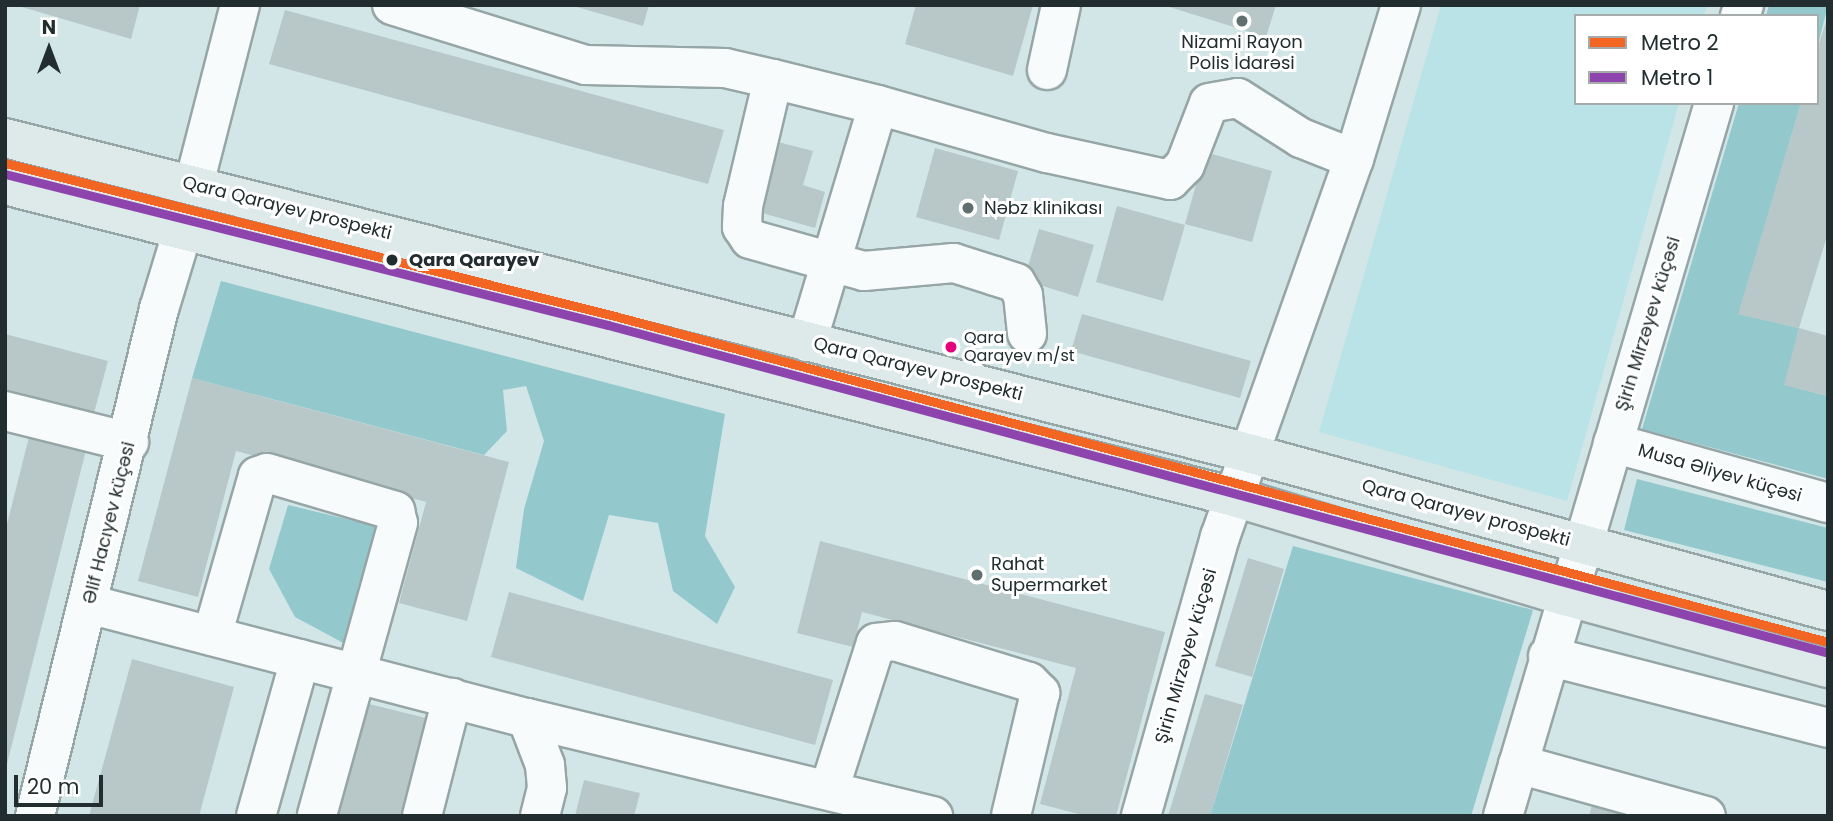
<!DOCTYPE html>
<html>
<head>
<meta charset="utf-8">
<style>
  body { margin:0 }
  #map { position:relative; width:1833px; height:821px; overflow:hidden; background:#d3e6e7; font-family:Poppins,sans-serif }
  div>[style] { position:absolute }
  .green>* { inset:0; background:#b9e3e6 }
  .forest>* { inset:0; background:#93c9cd }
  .building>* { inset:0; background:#b8c7c7 }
  .roads { filter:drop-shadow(2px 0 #96a5a6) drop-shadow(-2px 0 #96a5a6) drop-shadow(0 2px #96a5a6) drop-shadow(0 -2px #96a5a6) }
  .minor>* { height:38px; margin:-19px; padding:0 19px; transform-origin:19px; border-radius:19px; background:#f8fbfb }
  .major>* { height:38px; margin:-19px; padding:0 19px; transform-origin:19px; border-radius:19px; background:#dee9ea }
  .metro-1>* { height:9px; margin:-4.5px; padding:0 4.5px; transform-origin:4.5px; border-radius:4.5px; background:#f26522 }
  .metro-2>* { height:9px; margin:-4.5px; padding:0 4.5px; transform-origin:4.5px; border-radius:4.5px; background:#8e44ad }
  .dots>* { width:19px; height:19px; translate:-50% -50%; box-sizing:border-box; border:4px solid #fff; border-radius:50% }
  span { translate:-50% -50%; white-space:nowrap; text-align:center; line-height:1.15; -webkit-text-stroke:6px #fff; paint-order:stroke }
  .bus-label { font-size:16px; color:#212d2e }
  .left { translate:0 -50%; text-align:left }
  .poi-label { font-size:18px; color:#212d2e }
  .street-label { font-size:18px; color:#212d2e }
  .stop-label { font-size:18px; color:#212d2e; font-weight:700 }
  .frame { position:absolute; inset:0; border:7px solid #212d2e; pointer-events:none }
  .legend { position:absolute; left:1574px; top:14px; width:245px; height:91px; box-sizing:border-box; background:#fff; border:2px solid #a6abab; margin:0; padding:9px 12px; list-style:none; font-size:21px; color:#212d2e }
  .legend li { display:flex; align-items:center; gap:14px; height:35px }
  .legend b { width:35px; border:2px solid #a6abab }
  .north { position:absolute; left:14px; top:14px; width:70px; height:70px; -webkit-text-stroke:5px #fff; paint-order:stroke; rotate:0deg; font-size:19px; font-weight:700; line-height:28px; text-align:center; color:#212d2e }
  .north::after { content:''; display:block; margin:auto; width:24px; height:32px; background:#212d2e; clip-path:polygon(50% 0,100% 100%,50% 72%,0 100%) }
  .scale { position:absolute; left:14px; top:775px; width:89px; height:32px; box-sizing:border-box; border:4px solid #212d2e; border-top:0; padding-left:9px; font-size:21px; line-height:24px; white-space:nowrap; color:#212d2e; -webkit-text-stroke:5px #fff; paint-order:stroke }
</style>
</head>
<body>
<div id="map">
  <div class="green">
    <div style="clip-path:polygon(1441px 5px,1707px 5px,1704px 16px,1576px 16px,1576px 103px,1679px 103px,1567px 501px,1319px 432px)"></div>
  </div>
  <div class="forest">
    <div style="clip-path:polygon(1769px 5px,1828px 5px,1817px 49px,1817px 16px,1766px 16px)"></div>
    <div style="clip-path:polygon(1739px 103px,1801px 103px,1739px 314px,1799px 328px,1785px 385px,1828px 396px,1828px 479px,1642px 429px)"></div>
    <div style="clip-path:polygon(221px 281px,725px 414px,705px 536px,735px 587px,717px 624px,673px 591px,658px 523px,609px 515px,583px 601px,516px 568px,524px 509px,544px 441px,526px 386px,503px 390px,507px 431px,484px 455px,192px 378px)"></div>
    <div style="clip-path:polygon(1637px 479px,1828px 528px,1828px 582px,1624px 530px)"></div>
    <div style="clip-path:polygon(288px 505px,380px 527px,349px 646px,295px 617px,269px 569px)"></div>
    <div style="clip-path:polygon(1293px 546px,1533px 610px,1471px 816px,1210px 816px)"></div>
  </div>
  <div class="building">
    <div style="clip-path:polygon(15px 5px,140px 5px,131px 39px)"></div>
    <div style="clip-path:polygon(570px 5px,649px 5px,643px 26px)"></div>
    <div style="clip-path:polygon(916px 5px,1033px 5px,1013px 76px,905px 44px)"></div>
    <div style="clip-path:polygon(1163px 5px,1276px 5px,1266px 37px)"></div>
    <div style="clip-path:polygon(285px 10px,724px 130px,708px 184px,269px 64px)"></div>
    <div style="clip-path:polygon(1828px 16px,1828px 233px,1799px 328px,1738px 314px,1801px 103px,1817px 103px,1817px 49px)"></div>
    <div style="clip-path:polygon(778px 142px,813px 151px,803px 185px,825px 192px,815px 228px,758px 212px)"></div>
    <div style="clip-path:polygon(935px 148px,1018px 171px,999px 240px,916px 217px)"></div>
    <div style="clip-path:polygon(1205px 152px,1272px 171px,1252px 242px,1185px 224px)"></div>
    <div style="clip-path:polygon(1117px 206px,1185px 225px,1163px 301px,1096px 282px)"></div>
    <div style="clip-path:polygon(1039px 229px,1094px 245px,1078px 297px,1024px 280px)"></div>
    <div style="clip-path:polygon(1082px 314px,1251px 361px,1240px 398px,1071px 351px)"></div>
    <div style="clip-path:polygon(1799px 328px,1828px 336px,1828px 396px,1784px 385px)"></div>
    <div style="clip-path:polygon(5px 334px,108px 361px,94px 413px,5px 389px)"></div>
    <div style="clip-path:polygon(192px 378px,509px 462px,467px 621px,399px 603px,426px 502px,236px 451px,198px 597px,138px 581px)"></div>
    <div style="clip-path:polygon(29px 437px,86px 450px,6px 768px,5px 532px)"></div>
    <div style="clip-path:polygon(820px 541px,1165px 632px,1116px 816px,1086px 816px,1040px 804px,1076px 668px,862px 612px,853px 647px,797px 633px)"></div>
    <div style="clip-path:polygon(1248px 558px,1284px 569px,1252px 677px,1215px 666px)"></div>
    <div style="clip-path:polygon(509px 592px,833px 680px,815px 745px,491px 657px)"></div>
    <div style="clip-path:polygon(132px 659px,234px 687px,199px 816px,89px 816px)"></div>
    <div style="clip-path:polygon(1205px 694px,1243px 705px,1210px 816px,1168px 816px)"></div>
    <div style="clip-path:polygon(361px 702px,434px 720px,408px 816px,331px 816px)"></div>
    <div style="clip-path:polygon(584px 780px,640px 793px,634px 816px,575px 816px)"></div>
    <div style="clip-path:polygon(1592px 805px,1627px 815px,1627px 816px,1589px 816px)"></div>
  </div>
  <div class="roads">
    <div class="minor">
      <div style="left:392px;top:5px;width:203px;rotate:17.2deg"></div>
      <div style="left:586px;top:65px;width:139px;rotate:1.2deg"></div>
      <div style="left:725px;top:68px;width:49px;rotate:12.9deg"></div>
      <div style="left:773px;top:79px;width:130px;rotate:103.3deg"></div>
      <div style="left:743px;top:206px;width:21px;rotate:93deg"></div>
      <div style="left:742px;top:227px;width:14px;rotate:56deg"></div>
      <div style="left:750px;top:239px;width:118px;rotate:15.7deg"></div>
      <div style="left:864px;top:271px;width:90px;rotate:-5.1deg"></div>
      <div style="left:954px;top:263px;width:43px;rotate:17.6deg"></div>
      <div style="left:995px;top:276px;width:22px;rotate:18deg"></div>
      <div style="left:1016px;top:283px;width:14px;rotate:60deg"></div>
      <div style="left:1023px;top:295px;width:39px;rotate:84deg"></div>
      <div style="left:1740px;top:16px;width:12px;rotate:-70deg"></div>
      <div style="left:1047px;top:70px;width:66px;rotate:-77.8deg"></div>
      <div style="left:773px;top:79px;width:108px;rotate:13.9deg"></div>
      <div style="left:194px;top:184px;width:185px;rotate:-75.6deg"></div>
      <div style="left:807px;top:342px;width:247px;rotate:-73.3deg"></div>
      <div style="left:878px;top:105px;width:176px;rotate:15.9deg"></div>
      <div style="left:1047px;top:153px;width:126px;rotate:12.4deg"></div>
      <div style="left:1170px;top:180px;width:21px;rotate:-45deg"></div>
      <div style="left:1185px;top:165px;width:66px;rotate:-68.8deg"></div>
      <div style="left:1209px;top:103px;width:29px;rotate:-10deg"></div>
      <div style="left:1238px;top:98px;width:75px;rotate:32.4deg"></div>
      <div style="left:1301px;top:138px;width:57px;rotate:21.6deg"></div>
      <div style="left:5px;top:411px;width:128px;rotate:14deg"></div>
      <div style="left:1613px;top:443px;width:223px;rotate:15.6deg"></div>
      <div style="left:88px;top:604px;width:454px;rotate:14.6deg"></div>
      <div style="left:527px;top:718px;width:418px;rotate:13.6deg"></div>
      <div style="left:212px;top:636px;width:166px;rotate:-74deg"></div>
      <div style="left:258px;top:476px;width:9px;rotate:-18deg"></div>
      <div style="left:267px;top:473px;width:134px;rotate:16.5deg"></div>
      <div style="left:395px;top:511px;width:12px;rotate:76deg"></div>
      <div style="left:398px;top:523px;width:304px;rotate:105.5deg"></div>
      <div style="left:1548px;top:656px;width:289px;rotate:14.4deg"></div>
      <div style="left:527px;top:718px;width:50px;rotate:69deg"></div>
      <div style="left:545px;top:765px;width:23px;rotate:85deg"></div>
      <div style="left:547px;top:788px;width:29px;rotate:104deg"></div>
      <div style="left:1518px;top:764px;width:195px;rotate:15.5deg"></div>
      <div style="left:829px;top:790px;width:154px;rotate:-72.3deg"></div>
      <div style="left:876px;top:643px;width:19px;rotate:-6deg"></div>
      <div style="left:895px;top:641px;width:140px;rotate:17deg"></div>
      <div style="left:1029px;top:682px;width:16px;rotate:45deg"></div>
      <div style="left:1040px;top:693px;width:126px;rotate:103.3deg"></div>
      <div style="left:35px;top:816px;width:522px;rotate:-76.26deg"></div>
      <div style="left:159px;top:309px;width:83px;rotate:-73.1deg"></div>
      <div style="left:256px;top:816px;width:163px;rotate:-74.3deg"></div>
      <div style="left:422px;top:816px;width:122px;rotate:-75.7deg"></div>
      <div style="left:1141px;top:816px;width:290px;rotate:-74.2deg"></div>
      <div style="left:1220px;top:537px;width:401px;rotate:-70.5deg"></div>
      <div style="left:1354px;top:159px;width:161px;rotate:-73deg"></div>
      <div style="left:1503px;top:816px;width:744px;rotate:-73.51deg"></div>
    </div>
    <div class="major">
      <div style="left:5px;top:138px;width:1282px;rotate:14.22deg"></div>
      <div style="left:1248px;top:453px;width:601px;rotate:15.24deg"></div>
      <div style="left:5px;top:185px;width:1268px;rotate:14.24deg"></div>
      <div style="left:1234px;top:497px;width:345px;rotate:16.7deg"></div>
      <div style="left:1565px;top:596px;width:273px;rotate:15.3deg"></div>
    </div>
  </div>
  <div class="metro-1">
    <div style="left:5px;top:163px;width:625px;rotate:14.08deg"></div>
    <div style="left:611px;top:315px;width:1260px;rotate:15.04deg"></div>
  </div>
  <div class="metro-2">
    <div style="left:5px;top:174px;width:622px;rotate:14.06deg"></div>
    <div style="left:608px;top:325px;width:1260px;rotate:15.04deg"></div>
  </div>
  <div class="dots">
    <div style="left:1242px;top:21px;background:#5f6e6f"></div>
    <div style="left:968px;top:208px;background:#5f6e6f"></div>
    <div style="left:392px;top:260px;background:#212d2e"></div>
    <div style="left:951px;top:347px;background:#e5007d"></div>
    <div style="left:977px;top:575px;background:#5f6e6f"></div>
  </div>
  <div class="bus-label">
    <span class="left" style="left:964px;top:347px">Qara<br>Qarayev m/st</span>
  </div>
  <div class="poi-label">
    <span style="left:1242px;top:53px">Nizami Rayon<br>Polis İdarəsi</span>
    <span class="left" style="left:984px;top:208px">Nəbz klinikası</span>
    <span class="left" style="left:991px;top:575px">Rahat<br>Supermarket</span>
  </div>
  <div class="street-label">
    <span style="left:287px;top:208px;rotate:14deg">Qara Qarayev prospekti</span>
    <span style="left:1648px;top:324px;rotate:-73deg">Şirin Mirzəyev küçəsi</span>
    <span style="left:918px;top:369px;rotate:14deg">Qara Qarayev prospekti</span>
    <span style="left:1720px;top:473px;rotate:16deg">Musa Əliyev küçəsi</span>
    <span style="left:1466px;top:513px;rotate:15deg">Qara Qarayev prospekti</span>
    <span style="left:109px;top:523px;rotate:-76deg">Əlif Hacıyev küçəsi</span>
    <span style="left:1186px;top:656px;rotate:-74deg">Şirin Mirzəyev küçəsi</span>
  </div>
  <div class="stop-label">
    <span class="left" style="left:409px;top:260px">Qara Qarayev</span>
  </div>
  <div class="frame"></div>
  <ul class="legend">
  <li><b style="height:9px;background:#f26522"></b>Metro 2</li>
  <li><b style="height:9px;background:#8e44ad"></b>Metro 1</li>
  </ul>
  <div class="north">N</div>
  <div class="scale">20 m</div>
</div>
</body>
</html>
